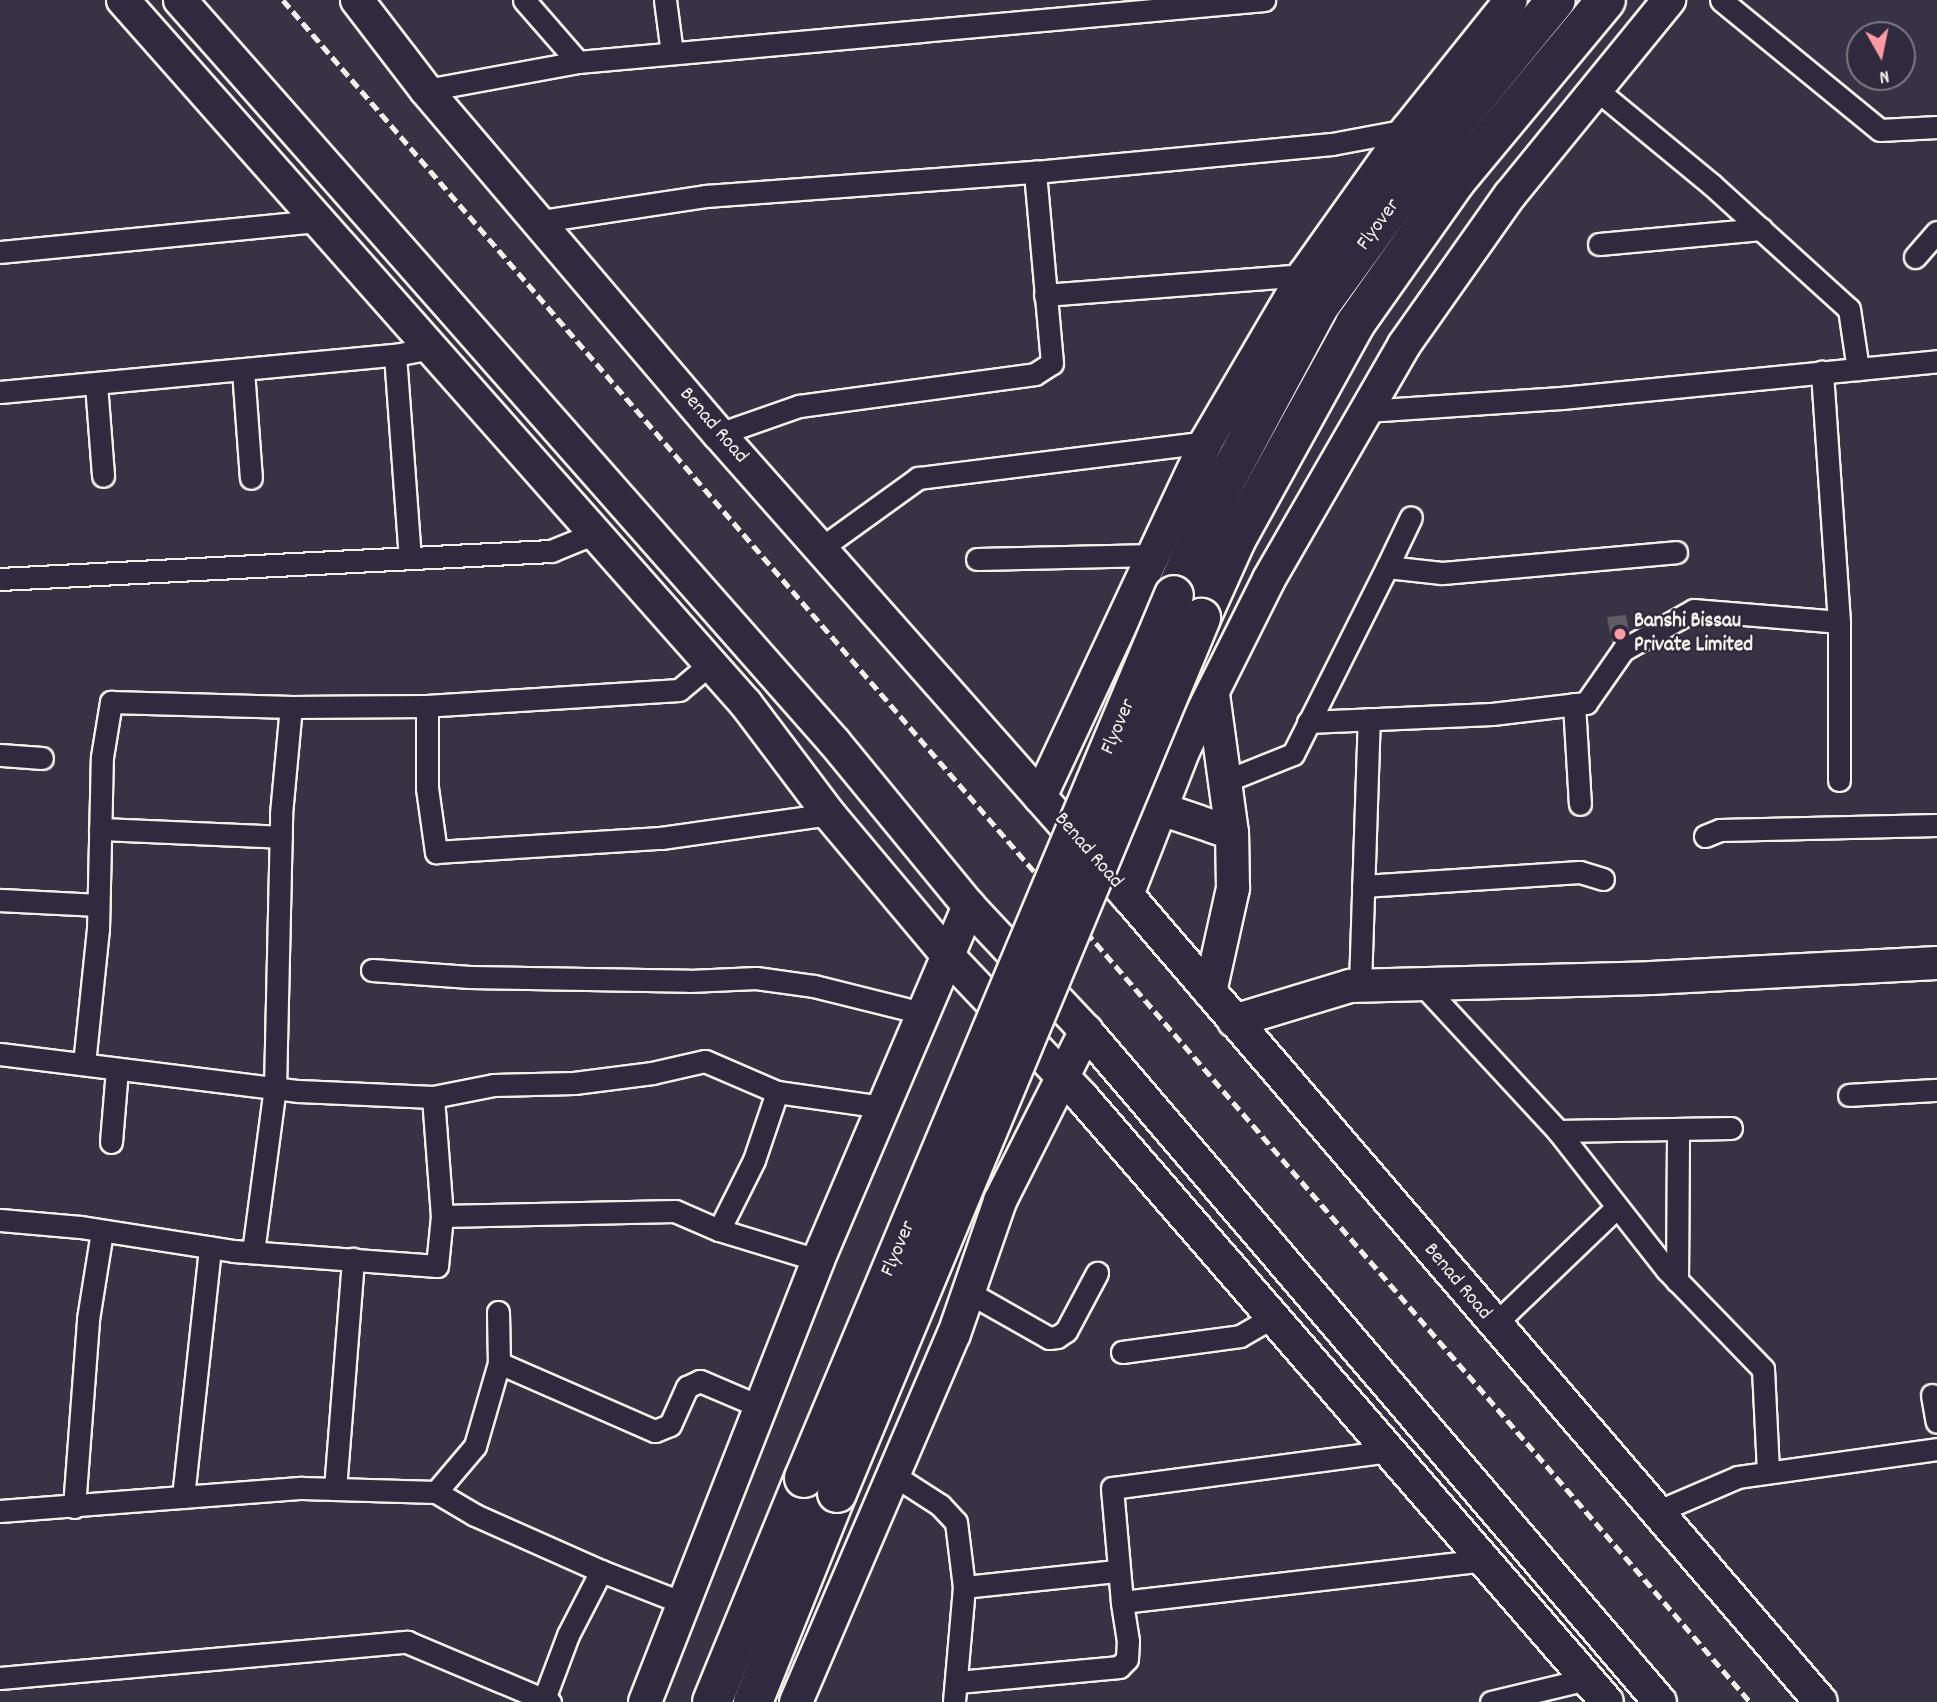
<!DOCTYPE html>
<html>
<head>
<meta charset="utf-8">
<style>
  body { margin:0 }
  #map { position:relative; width:1937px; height:1702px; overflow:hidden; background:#373244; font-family:Dekko,sans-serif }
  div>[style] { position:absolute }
  .building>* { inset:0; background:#5f5c67 }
  .roads { filter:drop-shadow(2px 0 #f4f1e8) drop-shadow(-2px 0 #f4f1e8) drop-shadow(0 2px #f4f1e8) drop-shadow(0 -2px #f4f1e8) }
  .street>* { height:21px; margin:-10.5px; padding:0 10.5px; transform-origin:10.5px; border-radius:10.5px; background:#2f2a3d }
  .secondary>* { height:32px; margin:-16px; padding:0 16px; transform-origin:16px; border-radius:16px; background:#2f2a3d }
  .highway>* { height:38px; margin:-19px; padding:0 19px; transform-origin:19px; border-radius:19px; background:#2f2a3d }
  .rail>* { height:5px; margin-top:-2.5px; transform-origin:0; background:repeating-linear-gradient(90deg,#f4f1e8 0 10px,transparent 0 15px) }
  .bridges { filter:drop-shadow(2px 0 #f4f1e8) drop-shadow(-2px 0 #f4f1e8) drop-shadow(0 2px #f4f1e8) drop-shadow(0 -2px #f4f1e8) }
  .highway-bridge>* { height:38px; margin:-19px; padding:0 19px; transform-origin:19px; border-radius:19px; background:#2f2a3d }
  .dots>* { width:19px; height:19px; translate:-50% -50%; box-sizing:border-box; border:4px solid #2f2a3d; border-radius:50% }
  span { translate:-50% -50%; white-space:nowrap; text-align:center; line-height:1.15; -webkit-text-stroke:5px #2f2a3d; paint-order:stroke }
  .street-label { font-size:21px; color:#f4f1e8 }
  .poi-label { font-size:21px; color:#f4f1e8; font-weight:700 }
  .left { translate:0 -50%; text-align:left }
  .north { position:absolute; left:1846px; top:21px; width:70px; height:70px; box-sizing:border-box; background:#2f2a3d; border:2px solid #7e7a81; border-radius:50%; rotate:171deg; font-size:19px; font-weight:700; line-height:28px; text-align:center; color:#f4f1e8 }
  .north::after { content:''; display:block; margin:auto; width:24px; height:32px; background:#ff9aa2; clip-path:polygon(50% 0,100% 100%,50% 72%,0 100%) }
</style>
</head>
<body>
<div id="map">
  <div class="building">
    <div style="clip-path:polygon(1626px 615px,1629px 632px,1612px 643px,1607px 617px)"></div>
  </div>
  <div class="roads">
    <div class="street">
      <div style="left:524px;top:0;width:82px;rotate:48.9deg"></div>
      <div style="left:665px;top:0;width:53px;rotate:82.5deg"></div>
      <div style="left:1721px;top:0;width:205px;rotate:39.3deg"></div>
      <div style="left:1880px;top:130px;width:57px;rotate:-3deg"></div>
      <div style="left:426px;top:90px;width:155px;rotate:-10.4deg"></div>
      <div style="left:578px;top:62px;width:689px;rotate:-5.16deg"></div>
      <div style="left:1597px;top:90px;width:148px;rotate:39.5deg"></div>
      <div style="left:1711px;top:184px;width:186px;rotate:42.2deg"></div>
      <div style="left:1849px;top:309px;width:61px;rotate:81.5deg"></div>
      <div style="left:541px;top:221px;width:167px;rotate:-8.6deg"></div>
      <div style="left:706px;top:196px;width:330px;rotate:-4.2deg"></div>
      <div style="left:1035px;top:172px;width:298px;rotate:-5.4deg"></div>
      <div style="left:1332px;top:144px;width:76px;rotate:-10.6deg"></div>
      <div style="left:1599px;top:244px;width:163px;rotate:-5.3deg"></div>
      <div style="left:0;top:252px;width:318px;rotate:-5.6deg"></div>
      <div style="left:1915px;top:257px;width:33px;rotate:-49deg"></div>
      <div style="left:1045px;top:295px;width:260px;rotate:-4.4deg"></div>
      <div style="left:395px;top:355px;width:203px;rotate:85.8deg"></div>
      <div style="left:243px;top:370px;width:108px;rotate:85.8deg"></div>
      <div style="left:96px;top:384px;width:92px;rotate:85.6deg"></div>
      <div style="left:0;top:392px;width:397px;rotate:-5.4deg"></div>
      <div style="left:395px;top:355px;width:36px;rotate:-11deg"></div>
      <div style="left:1365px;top:411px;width:197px;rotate:-3.8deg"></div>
      <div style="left:1562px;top:398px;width:377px;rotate:-5.6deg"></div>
      <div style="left:719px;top:434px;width:85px;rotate:-19.3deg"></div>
      <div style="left:799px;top:406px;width:238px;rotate:-7.7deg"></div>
      <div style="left:1035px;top:374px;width:20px;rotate:-33deg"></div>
      <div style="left:1052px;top:363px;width:192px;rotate:-95.1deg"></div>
      <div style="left:821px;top:548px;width:120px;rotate:-35.8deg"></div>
      <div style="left:918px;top:478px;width:290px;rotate:-7.1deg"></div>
      <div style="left:977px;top:559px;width:177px;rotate:-1.3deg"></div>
      <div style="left:1387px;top:567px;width:55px;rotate:-64.4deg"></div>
      <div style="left:0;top:579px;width:552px;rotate:-2.91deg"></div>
      <div style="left:551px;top:551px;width:48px;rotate:-22.2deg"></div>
      <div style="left:710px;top:664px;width:40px;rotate:140deg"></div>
      <div style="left:679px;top:690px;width:253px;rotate:176.4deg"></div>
      <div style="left:427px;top:706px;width:82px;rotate:90deg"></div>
      <div style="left:427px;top:788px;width:65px;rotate:82deg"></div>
      <div style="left:436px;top:852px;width:225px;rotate:-3.6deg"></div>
      <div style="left:661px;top:838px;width:170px;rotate:-8.1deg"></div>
      <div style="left:1574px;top:704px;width:100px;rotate:86.6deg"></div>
      <div style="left:1308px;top:722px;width:184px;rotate:-2.5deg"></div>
      <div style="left:1492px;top:714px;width:95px;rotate:-6.7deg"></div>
      <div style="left:1586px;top:703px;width:65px;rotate:-55.1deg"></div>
      <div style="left:1623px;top:650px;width:81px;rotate:-29.4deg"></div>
      <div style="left:1694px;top:610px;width:145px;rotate:4.7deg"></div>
      <div style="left:1839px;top:622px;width:251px;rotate:-93.9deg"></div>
      <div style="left:0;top:755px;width:42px;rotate:4.1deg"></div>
      <div style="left:1839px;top:780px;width:158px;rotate:-90deg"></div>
      <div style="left:1223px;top:782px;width:75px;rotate:-21.8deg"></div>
      <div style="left:1293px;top:754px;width:209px;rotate:-63.3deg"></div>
      <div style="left:1387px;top:567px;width:55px;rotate:6.2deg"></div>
      <div style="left:1442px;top:573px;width:235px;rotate:-5.1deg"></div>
      <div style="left:100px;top:829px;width:181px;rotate:2.5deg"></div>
      <div style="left:1705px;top:836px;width:16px;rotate:-22deg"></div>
      <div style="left:1720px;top:830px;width:217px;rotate:-1.3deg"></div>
      <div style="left:1363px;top:886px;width:217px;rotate:-3.7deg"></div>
      <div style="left:1580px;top:872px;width:24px;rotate:17deg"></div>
      <div style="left:0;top:900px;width:98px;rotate:2.9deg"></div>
      <div style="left:372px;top:970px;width:98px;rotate:4.1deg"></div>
      <div style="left:470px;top:977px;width:219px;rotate:1deg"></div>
      <div style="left:689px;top:981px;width:67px;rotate:-2.6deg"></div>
      <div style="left:756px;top:978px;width:59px;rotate:7.9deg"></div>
      <div style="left:814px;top:986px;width:115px;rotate:14deg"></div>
      <div style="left:1421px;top:983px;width:202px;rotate:47.2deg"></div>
      <div style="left:1558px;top:1131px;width:173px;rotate:-1deg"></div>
      <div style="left:1360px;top:985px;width:266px;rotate:-88.1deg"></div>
      <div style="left:0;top:1054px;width:301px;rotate:7.1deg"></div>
      <div style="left:299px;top:1091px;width:134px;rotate:2.6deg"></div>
      <div style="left:433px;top:1097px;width:119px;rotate:85.7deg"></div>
      <div style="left:442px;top:1216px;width:50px;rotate:95.7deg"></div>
      <div style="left:437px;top:1266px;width:204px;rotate:-175.8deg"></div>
      <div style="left:234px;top:1251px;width:156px;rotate:-171.1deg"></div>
      <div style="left:80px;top:1227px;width:80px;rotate:-175deg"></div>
      <div style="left:84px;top:1064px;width:136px;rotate:-84.1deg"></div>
      <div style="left:98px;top:929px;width:172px;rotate:-88.7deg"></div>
      <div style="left:102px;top:757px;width:56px;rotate:-80.7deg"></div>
      <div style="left:111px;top:702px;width:180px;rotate:1.6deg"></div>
      <div style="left:1849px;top:1095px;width:88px;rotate:-3.3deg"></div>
      <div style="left:433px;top:1097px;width:62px;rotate:-11.1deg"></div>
      <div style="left:494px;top:1085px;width:80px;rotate:-1.4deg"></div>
      <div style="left:574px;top:1083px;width:79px;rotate:-7.3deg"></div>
      <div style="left:652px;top:1073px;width:54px;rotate:-12.8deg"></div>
      <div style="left:705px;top:1061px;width:78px;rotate:23.3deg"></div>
      <div style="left:777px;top:1092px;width:108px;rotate:8deg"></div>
      <div style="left:1558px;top:1131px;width:177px;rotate:51.9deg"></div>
      <div style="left:1667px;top:1270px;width:138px;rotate:45.9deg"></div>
      <div style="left:1763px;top:1369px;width:103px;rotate:87.2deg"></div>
      <div style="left:111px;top:1142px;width:73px;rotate:-85.3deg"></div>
      <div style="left:442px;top:1216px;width:233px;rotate:-1.2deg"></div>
      <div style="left:675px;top:1211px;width:48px;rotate:23.4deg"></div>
      <div style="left:719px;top:1230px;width:103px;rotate:16.9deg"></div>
      <div style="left:719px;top:1230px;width:78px;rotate:-63.4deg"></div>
      <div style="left:754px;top:1160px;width:72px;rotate:-71.3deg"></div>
      <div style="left:253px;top:1252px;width:165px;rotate:-82.4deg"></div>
      <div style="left:275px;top:1088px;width:274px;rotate:-88.7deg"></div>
      <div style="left:281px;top:814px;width:107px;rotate:-84.7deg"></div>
      <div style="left:291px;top:707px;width:136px;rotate:-0.4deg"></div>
      <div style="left:1677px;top:1281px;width:152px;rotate:-89.6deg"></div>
      <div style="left:968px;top:1292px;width:93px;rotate:29.6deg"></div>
      <div style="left:1049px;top:1338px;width:8px;rotate:-7deg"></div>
      <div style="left:1057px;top:1337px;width:11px;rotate:-34deg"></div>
      <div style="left:1066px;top:1331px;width:66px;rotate:-61.9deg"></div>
      <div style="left:498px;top:1312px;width:51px;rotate:88.9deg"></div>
      <div style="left:1494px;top:1325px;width:170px;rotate:-43.8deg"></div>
      <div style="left:1122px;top:1352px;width:119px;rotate:-7.7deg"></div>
      <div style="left:1240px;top:1336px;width:36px;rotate:-30deg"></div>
      <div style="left:1932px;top:1395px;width:27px;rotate:80deg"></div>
      <div style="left:1390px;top:1451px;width:280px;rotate:172.4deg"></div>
      <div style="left:1112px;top:1488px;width:114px;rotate:85deg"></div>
      <div style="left:1122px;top:1602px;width:364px;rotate:-6.6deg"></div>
      <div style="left:895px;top:1476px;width:54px;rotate:32.8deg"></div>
      <div style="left:940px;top:1505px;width:23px;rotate:47deg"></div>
      <div style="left:956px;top:1522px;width:65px;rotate:83deg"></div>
      <div style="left:964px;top:1587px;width:115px;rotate:95deg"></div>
      <div style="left:335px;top:1489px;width:231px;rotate:-85.5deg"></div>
      <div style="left:436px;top:1492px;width:60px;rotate:-49.7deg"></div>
      <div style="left:475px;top:1446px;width:86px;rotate:-73.9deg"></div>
      <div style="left:499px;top:1363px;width:170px;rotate:23.6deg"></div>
      <div style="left:655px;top:1431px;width:16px;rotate:-22deg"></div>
      <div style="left:670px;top:1425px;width:42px;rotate:-65.9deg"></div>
      <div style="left:687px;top:1387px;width:14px;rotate:-25deg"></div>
      <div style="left:700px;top:1381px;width:66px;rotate:23.1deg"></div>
      <div style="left:183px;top:1497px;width:251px;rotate:-83.8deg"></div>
      <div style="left:74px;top:1507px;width:189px;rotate:-85.7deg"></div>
      <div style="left:88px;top:1319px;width:88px;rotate:-80.9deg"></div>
      <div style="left:0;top:1511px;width:303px;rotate:-4.4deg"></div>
      <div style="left:302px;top:1488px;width:134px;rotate:1.7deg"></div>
      <div style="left:436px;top:1492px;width:45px;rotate:30.5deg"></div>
      <div style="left:475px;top:1515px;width:138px;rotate:24deg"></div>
      <div style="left:1654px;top:1513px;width:91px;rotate:-23.2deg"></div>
      <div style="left:1738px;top:1477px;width:201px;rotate:-8deg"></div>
      <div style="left:964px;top:1587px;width:154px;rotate:-6deg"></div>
      <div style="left:0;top:1678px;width:409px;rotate:-5.1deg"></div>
      <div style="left:407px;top:1642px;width:155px;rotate:22.8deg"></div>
      <div style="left:958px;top:1682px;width:162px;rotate:-5.3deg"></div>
      <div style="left:1119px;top:1667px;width:11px;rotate:-45deg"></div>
      <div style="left:1127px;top:1659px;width:18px;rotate:-87deg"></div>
      <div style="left:1128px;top:1641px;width:39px;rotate:-99deg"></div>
      <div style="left:544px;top:1699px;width:68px;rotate:-69.4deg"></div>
      <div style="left:568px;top:1635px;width:72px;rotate:-62.7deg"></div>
      <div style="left:601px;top:1571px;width:90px;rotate:21.4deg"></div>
      <div style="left:1491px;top:1702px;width:99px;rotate:-13.5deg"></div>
    </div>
    <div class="secondary">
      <div style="left:123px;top:0;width:940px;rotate:48.49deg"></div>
      <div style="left:746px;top:704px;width:138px;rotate:53deg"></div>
      <div style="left:829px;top:814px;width:187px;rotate:50deg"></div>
      <div style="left:949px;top:957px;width:192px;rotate:46.5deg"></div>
      <div style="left:1081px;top:1096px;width:802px;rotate:49.04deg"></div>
      <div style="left:180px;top:0;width:990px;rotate:48.6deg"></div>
      <div style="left:835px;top:743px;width:211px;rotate:50.6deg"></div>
      <div style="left:969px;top:906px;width:171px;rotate:46.9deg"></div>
      <div style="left:1086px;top:1031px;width:883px;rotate:49.46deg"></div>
      <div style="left:357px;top:0;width:113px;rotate:52.5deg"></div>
      <div style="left:426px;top:90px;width:452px;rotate:49.6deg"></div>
      <div style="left:719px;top:434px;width:616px;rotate:48.49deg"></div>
      <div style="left:1127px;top:895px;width:1064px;rotate:49.31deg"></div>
      <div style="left:1040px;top:797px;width:392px;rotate:-64.9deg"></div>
      <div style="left:1206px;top:442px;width:194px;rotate:-59.6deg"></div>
      <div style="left:1304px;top:275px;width:178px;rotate:-54.6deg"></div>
      <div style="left:1407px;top:130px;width:166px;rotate:-51.3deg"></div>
      <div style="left:1139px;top:807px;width:22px;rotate:5deg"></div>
      <div style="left:1161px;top:809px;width:75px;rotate:18.7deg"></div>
      <div style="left:1127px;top:895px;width:157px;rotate:-68.7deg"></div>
      <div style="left:1184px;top:749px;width:190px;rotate:-63.4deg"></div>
      <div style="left:1269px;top:579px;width:270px;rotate:-60deg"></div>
      <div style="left:1404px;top:345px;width:184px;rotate:-54.8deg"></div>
      <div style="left:1510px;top:195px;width:252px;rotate:-50.8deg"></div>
      <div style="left:1210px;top:992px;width:107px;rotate:-77.5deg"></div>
      <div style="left:1233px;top:888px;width:55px;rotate:-91deg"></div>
      <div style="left:1232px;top:833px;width:139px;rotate:-97.8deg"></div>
      <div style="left:1234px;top:1021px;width:121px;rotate:-16.8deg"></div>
      <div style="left:1350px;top:986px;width:301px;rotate:-1.5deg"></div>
      <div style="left:1651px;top:978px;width:286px;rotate:-3deg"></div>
      <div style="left:645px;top:1702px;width:475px;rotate:-68.6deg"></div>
      <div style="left:818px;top:1260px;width:385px;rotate:-66.9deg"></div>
      <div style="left:796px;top:1702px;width:400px;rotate:-66.8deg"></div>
      <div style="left:954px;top:1334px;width:141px;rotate:-70.9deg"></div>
      <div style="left:1000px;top:1201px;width:191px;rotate:-63.2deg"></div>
    </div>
    <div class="highway">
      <div style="left:1174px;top:595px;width:111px;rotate:-66.2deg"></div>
      <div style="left:1219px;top:493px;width:210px;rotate:-61.8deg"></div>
      <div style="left:1318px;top:308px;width:189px;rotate:-54deg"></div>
      <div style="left:1429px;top:155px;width:200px;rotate:-50.7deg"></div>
      <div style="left:1201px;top:618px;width:85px;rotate:-65.8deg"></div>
      <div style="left:1236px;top:540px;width:247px;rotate:-61.1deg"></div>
      <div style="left:1355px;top:324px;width:174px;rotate:-54.8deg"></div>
      <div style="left:1455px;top:182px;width:236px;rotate:-50.3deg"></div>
      <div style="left:712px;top:1702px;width:242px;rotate:-67.7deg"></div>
      <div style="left:753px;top:1702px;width:225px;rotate:-68.1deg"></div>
    </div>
  </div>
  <div class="rail">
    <div style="left:283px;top:0;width:2247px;rotate:49.24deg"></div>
  </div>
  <div class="bridges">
    <div class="highway-bridge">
      <div style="left:804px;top:1478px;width:957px;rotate:-67.27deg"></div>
      <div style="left:837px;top:1493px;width:948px;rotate:-67.41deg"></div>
    </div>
  </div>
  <div class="dots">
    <div style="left:1620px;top:634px;background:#ff9aa2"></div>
  </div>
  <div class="street-label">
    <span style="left:1379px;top:225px;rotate:-54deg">Flyover</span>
    <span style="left:713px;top:426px;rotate:49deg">Benad Road</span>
    <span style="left:1119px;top:727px;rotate:-67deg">Flyover</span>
    <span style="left:1088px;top:851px;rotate:49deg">Benad Road</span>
    <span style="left:899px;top:1249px;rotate:-67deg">Flyover</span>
    <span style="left:1457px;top:1282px;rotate:50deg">Benad Road</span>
  </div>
  <div class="poi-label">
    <span class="left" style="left:1634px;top:634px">Banshi Bissau<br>Private Limited</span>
  </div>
  <div class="north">N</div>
</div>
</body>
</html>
